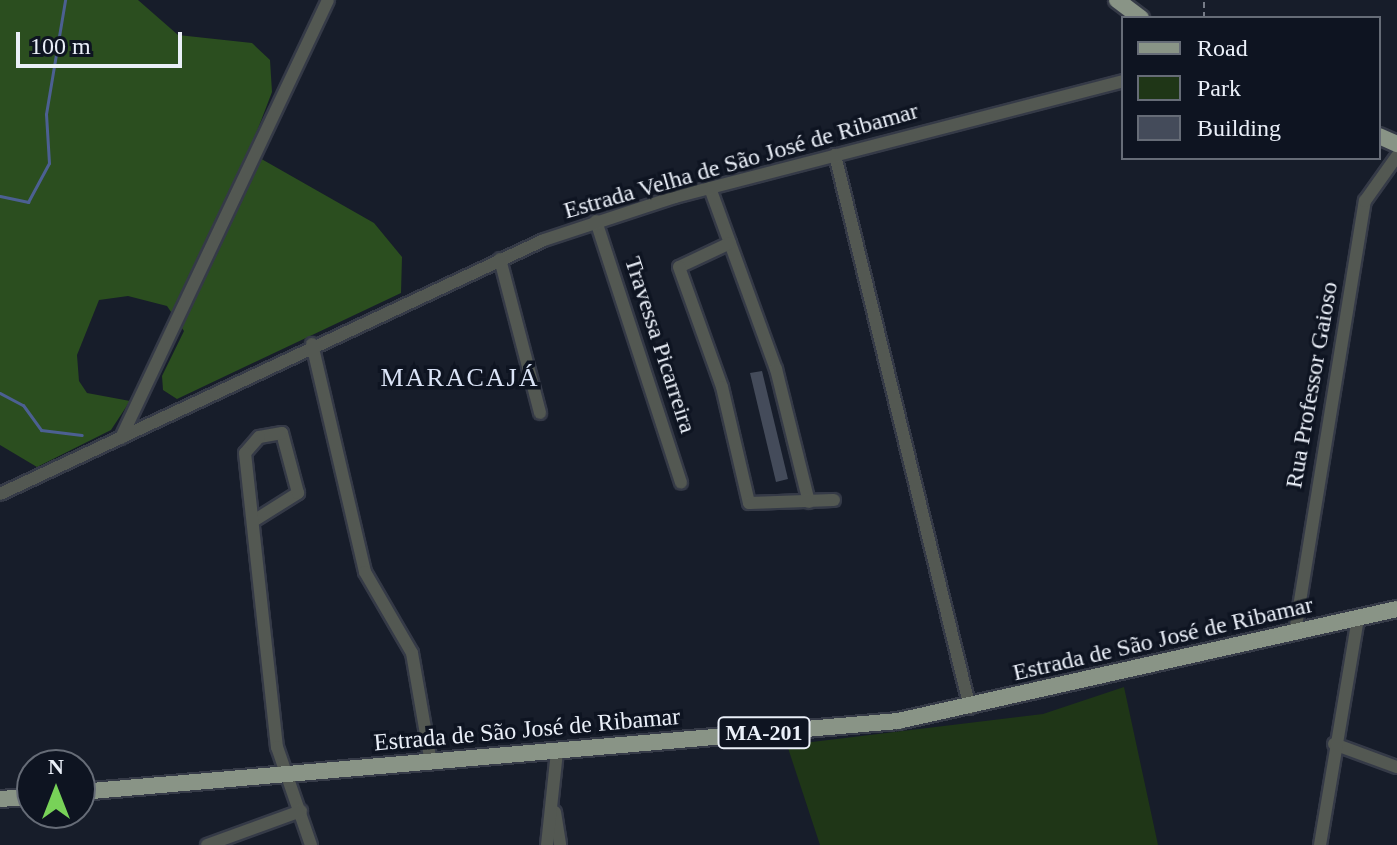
<!DOCTYPE html>
<html>
<head>
<meta charset="utf-8">
<style>
  body { margin:0 }
  #map { position:relative; width:1397px; height:845px; overflow:hidden; background:#171d2a; font-family:"Times New Roman",serif }
  div>[style] { position:absolute }
  .green>* { inset:0; background:#1f3617 }
  .forest>* { inset:0; background:#2b4e1f }
  .stream>* { height:3px; margin:-1.5px; padding:0 1.5px; transform-origin:1.5px; border-radius:1.5px; background:#4c6092 }
  .building>* { inset:0; background:#444b5a }
  .path>* { height:2px; margin-top:-1px; transform-origin:0; background:repeating-linear-gradient(90deg,#767b87 0 6px,transparent 0 10px) }
  .roads { filter:drop-shadow(2px 0 #353a47) drop-shadow(-2px 0 #353a47) drop-shadow(0 2px #353a47) drop-shadow(0 -2px #353a47) }
  .minor>* { height:12px; margin:-6px; padding:0 6px; transform-origin:6px; border-radius:6px; background:#535852 }
  .major>* { height:16px; margin:-8px; padding:0 8px; transform-origin:8px; border-radius:8px; background:#899486 }
  span { translate:-50% -50%; white-space:nowrap; text-align:center; line-height:1.15; -webkit-text-stroke:7px #0e1421; paint-order:stroke }
  .shield-label span { padding:2px 6px; background:#0e1421; border:2px solid; border-radius:6px; -webkit-text-stroke-width:0 }
  .shield-label { font-size:22px; color:#eaeff8; font-weight:700 }
  .street-label { font-size:24px; color:#eaeff8 }
  .neighbourhood-label { font-size:26px; color:#dbe4f7; letter-spacing:2px }
  .legend { position:absolute; left:1121px; top:16px; width:260px; height:144px; box-sizing:border-box; background:#0e1421; border:2px solid #666c77; margin:0; padding:10px 14px; list-style:none; font-size:24px; color:#eaeff8 }
  .legend li { display:flex; align-items:center; gap:16px; height:40px }
  .legend b { width:40px; border:2px solid #666c77 }
  .north { position:absolute; left:16px; top:749px; width:80px; height:80px; box-sizing:border-box; background:#0e1421; border:2px solid #666c77; border-radius:50%; rotate:0deg; font-size:22px; font-weight:700; line-height:32px; text-align:center; color:#eaeff8 }
  .north::after { content:''; display:block; margin:auto; width:28px; height:36px; background:#78d258; clip-path:polygon(50% 0,100% 100%,50% 72%,0 100%) }
  .scale { position:absolute; left:16px; top:32px; width:166px; height:36px; box-sizing:border-box; border:4px solid #eaeff8; border-top:0; padding-left:10px; font-size:24px; line-height:28px; white-space:nowrap; color:#eaeff8; -webkit-text-stroke:6px #0e1421; paint-order:stroke }
</style>
</head>
<body>
<div id="map">
  <div class="green">
    <div style="clip-path:polygon(1124px 687px,1158px 845px,820px 845px,787px 745px,1043px 714px)"></div>
  </div>
  <div class="forest">
    <div style="clip-path:polygon(0 0,138px 0,178px 35px,252px 43px,270px 60px,272px 92px,249px 152px,374px 223px,402px 257px,401px 293px,177px 399px,163px 390px,162px 376px,184px 331px,167px 306px,128px 296px,99px 300px,77px 355px,79px 381px,87px 393px,130px 401px,111px 430px,37px 467px,0 445px)"></div>
  </div>
  <div class="stream">
    <div style="left:0;top:196px;width:29px;rotate:12deg"></div>
    <div style="left:28px;top:202px;width:44px;rotate:-61.7deg"></div>
    <div style="left:49px;top:163px;width:49px;rotate:-93.5deg"></div>
    <div style="left:46px;top:114px;width:116px;rotate:-80.5deg"></div>
    <div style="left:0;top:393px;width:26px;rotate:28deg"></div>
    <div style="left:23px;top:405px;width:31px;rotate:54deg"></div>
    <div style="left:41px;top:430px;width:41px;rotate:7deg"></div>
  </div>
  <div class="building">
    <div style="clip-path:polygon(762px 371px,788px 479px,776px 482px,750px 373px)"></div>
  </div>
  <div class="path">
    <div style="left:1204px;top:18px;width:18px;rotate:-90deg"></div>
  </div>
  <div class="roads">
    <div class="minor">
      <div style="left:835px;top:155px;width:569px;rotate:76.28deg"></div>
      <div style="left:710px;top:188px;width:193px;rotate:70deg"></div>
      <div style="left:776px;top:369px;width:137px;rotate:76.1deg"></div>
      <div style="left:596px;top:221px;width:275px;rotate:72deg"></div>
      <div style="left:730px;top:243px;width:56px;rotate:154.8deg"></div>
      <div style="left:679px;top:267px;width:127px;rotate:70.3deg"></div>
      <div style="left:722px;top:387px;width:119px;rotate:76.9deg"></div>
      <div style="left:749px;top:503px;width:85px;rotate:-2deg"></div>
      <div style="left:500px;top:259px;width:159px;rotate:75.4deg"></div>
      <div style="left:312px;top:344px;width:234px;rotate:76.9deg"></div>
      <div style="left:365px;top:572px;width:94px;rotate:59.9deg"></div>
      <div style="left:412px;top:653px;width:112px;rotate:80.2deg"></div>
      <div style="left:121px;top:438px;width:484px;rotate:-64.7deg"></div>
      <div style="left:0;top:494px;width:600px;rotate:-25.03deg"></div>
      <div style="left:544px;top:240px;width:138px;rotate:-18.2deg"></div>
      <div style="left:675px;top:197px;width:463px;rotate:-14.5deg"></div>
      <div style="left:255px;top:520px;width:51px;rotate:-32.1deg"></div>
      <div style="left:298px;top:493px;width:62px;rotate:-104.9deg"></div>
      <div style="left:282px;top:433px;width:23px;rotate:170deg"></div>
      <div style="left:259px;top:437px;width:21px;rotate:131deg"></div>
      <div style="left:245px;top:453px;width:296px;rotate:83.8deg"></div>
      <div style="left:277px;top:747px;width:104px;rotate:70.9deg"></div>
      <div style="left:1295px;top:632px;width:437px;rotate:-80.8deg"></div>
      <div style="left:1365px;top:201px;width:55px;rotate:-54.6deg"></div>
      <div style="left:1334px;top:744px;width:67px;rotate:20.1deg"></div>
      <div style="left:555px;top:812px;width:33px;rotate:81deg"></div>
      <div style="left:207px;top:845px;width:100px;rotate:-19.9deg"></div>
      <div style="left:547px;top:845px;width:94px;rotate:-83.9deg"></div>
      <div style="left:1320px;top:845px;width:230px;rotate:-80.5deg"></div>
    </div>
    <div class="major">
      <div style="left:1117px;top:0;width:30px;rotate:37deg"></div>
      <div style="left:1379px;top:136px;width:20px;rotate:24deg"></div>
      <div style="left:80px;top:792px;width:821px;rotate:-4.96deg"></div>
      <div style="left:898px;top:721px;width:511px;rotate:-12.65deg"></div>
      <div style="left:0;top:799px;width:32px;rotate:-4deg"></div>
    </div>
  </div>
  <div class="shield-label">
    <span style="left:764px;top:733px">MA-201</span>
  </div>
  <div class="street-label">
    <span style="left:741px;top:161px;rotate:-16deg">Estrada Velha de São José de Ribamar</span>
    <span style="left:660px;top:345px;rotate:72deg">Travessa Picarreira</span>
    <span style="left:1312px;top:385px;rotate:-80deg">Rua Professor Gaioso</span>
    <span style="left:1163px;top:639px;rotate:-13deg">Estrada de São José de Ribamar</span>
    <span style="left:527px;top:730px;rotate:-5deg">Estrada de São José de Ribamar</span>
  </div>
  <div class="neighbourhood-label">
    <span style="left:460px;top:378px">MARACAJÁ</span>
  </div>
  <ul class="legend">
  <li><b style="height:10px;background:#899486"></b>Road</li>
  <li><b style="height:22px;background:#1f3617"></b>Park</li>
  <li><b style="height:22px;background:#444b5a"></b>Building</li>
  </ul>
  <div class="north">N</div>
  <div class="scale">100 m</div>
</div>
</body>
</html>
